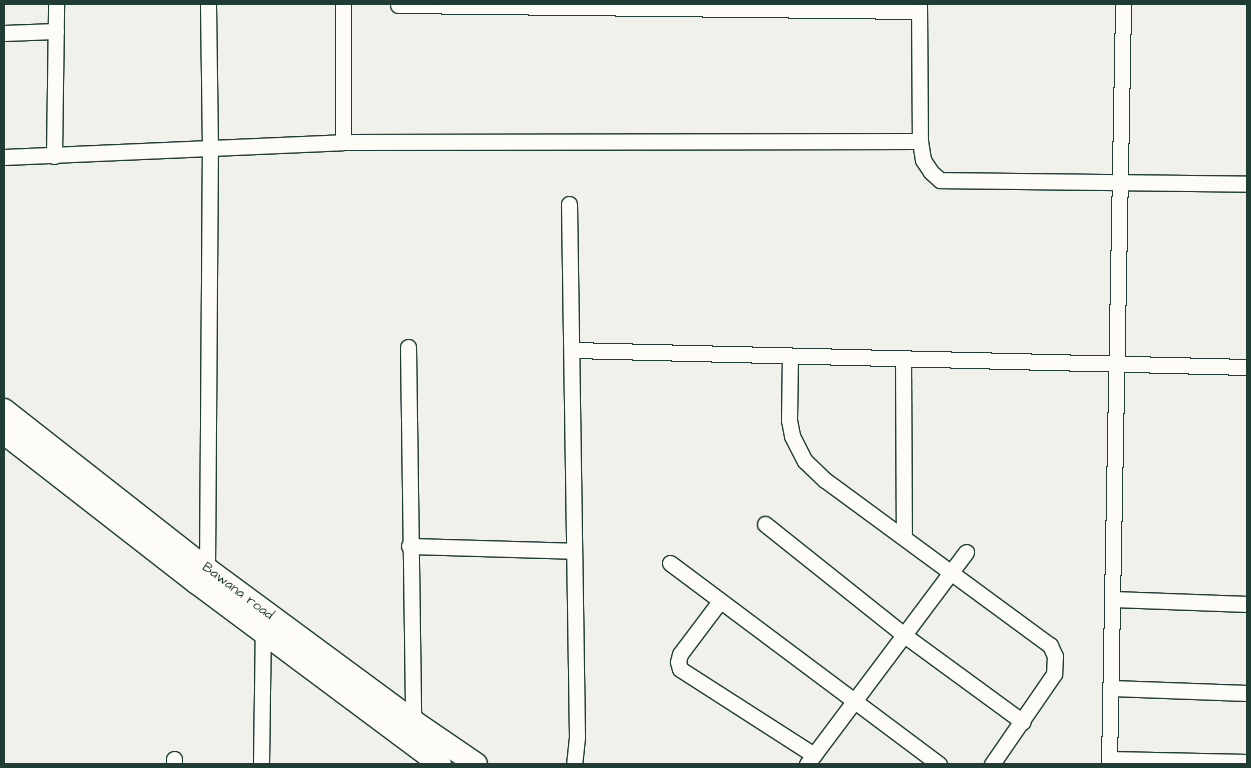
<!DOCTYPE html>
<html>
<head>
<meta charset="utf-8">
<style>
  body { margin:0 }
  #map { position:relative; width:1251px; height:768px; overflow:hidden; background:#f0f1eb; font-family:"Architects Daughter",sans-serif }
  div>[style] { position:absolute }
  .roads { filter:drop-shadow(1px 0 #1f3d34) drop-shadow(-1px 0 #1f3d34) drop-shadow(0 1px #1f3d34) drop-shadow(0 -1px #1f3d34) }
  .street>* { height:15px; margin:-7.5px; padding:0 7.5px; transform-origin:7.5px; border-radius:7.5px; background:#fdfcf7 }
  .secondary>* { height:22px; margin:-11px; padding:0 11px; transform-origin:11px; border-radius:11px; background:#fdfcf7 }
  span { translate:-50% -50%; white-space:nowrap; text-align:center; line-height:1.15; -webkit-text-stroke:4px #fdfcf7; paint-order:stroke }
  .street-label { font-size:14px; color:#1f3d34 }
  .frame { position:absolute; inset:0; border:5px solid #1f3d34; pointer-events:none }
</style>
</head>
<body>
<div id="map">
  <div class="roads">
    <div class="street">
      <div style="left:343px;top:4px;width:138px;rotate:90deg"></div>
      <div style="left:919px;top:4px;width:137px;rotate:89.6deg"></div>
      <div style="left:920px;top:141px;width:19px;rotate:81deg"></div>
      <div style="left:923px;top:160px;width:14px;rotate:56deg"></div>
      <div style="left:931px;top:172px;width:12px;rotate:42deg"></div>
      <div style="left:940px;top:180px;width:307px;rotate:0.7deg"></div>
      <div style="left:398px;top:5px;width:521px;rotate:0.66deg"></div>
      <div style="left:4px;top:33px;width:52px;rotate:-2.2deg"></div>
      <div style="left:54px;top:156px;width:152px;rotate:-89.2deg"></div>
      <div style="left:4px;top:157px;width:339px;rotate:-2.5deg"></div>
      <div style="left:343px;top:142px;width:577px;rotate:-0.1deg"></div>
      <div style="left:569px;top:204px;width:533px;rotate:89.14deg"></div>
      <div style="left:577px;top:737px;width:27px;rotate:96deg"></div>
      <div style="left:408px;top:347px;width:374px;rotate:89.2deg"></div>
      <div style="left:572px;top:350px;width:675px;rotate:1.44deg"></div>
      <div style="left:790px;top:356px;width:64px;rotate:90.9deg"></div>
      <div style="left:789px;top:420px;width:16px;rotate:79deg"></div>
      <div style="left:792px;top:436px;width:28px;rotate:63deg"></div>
      <div style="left:805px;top:461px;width:28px;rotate:44deg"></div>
      <div style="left:825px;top:480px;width:279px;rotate:36.3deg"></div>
      <div style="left:1050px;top:645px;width:12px;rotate:66deg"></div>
      <div style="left:1055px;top:656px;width:18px;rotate:93deg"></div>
      <div style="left:1054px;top:674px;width:109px;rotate:124.6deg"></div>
      <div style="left:903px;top:359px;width:178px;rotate:89.7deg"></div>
      <div style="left:765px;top:524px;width:178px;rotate:38.6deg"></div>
      <div style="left:904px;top:635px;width:147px;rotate:36.2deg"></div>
      <div style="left:409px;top:546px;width:165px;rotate:1.7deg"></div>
      <div style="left:670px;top:563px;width:336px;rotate:36.8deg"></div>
      <div style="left:207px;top:569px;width:421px;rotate:-89.6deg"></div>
      <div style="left:210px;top:148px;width:144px;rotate:-90.8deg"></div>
      <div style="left:1113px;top:599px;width:134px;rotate:2.1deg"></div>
      <div style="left:720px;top:601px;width:66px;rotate:127deg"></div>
      <div style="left:680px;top:654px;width:8px;rotate:104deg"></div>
      <div style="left:678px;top:662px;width:7px;rotate:74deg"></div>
      <div style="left:680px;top:669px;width:159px;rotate:32.7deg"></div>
      <div style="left:1111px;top:688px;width:136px;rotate:2.1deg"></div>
      <div style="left:174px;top:759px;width:5px;rotate:90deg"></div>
      <div style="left:1109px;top:759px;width:138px;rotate:1.2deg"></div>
      <div style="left:261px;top:764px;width:137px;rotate:-89.2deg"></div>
      <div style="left:807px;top:764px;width:265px;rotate:-53.1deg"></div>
      <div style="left:1109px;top:764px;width:760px;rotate:-88.94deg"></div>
    </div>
    <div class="secondary">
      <div style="left:4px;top:410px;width:258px;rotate:38.1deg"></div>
      <div style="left:207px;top:569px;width:256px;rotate:36.4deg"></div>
      <div style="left:413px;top:721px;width:76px;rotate:34.3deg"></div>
      <div style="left:4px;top:433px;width:244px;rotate:37.9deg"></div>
      <div style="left:197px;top:583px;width:303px;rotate:36.7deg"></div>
    </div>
  </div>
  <div class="street-label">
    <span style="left:238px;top:591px;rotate:37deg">Bawana road</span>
  </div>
  <div class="frame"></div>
</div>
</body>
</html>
